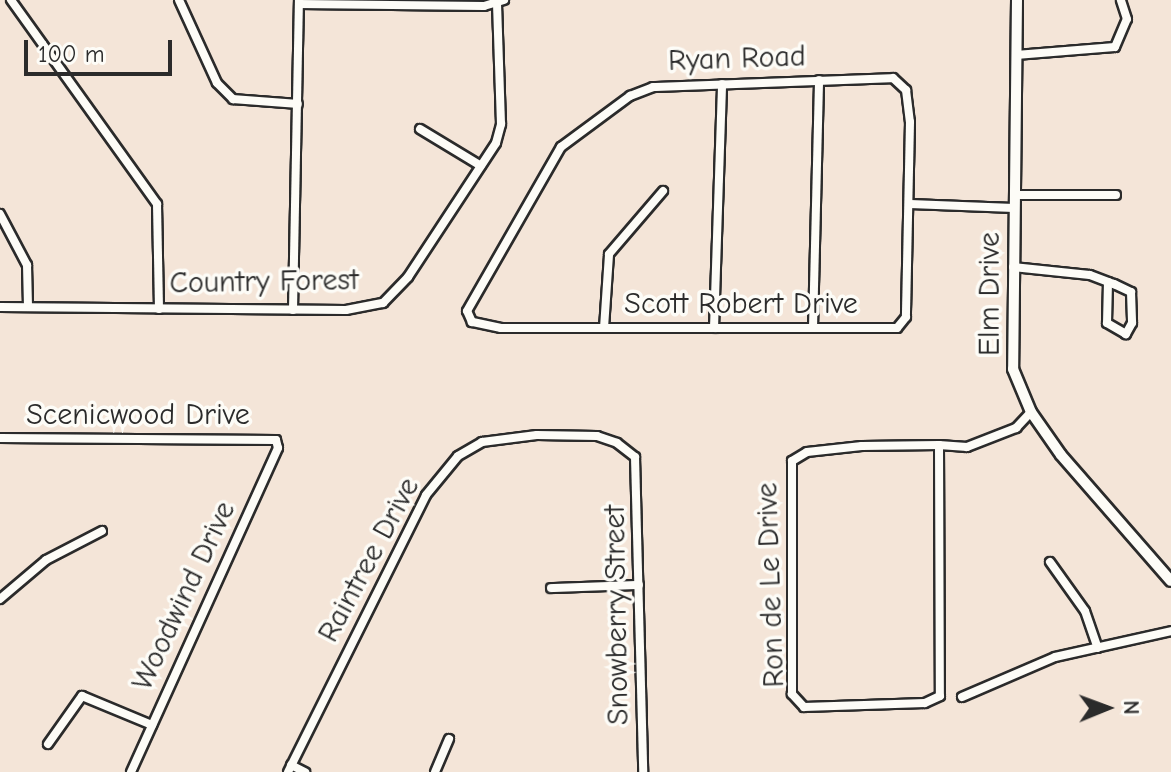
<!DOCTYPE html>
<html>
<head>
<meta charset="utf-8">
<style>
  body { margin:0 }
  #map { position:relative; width:1171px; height:772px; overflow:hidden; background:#f4e5d8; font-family:"Comic Neue",sans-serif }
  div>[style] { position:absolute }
  .roads { filter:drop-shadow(2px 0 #2b2b2b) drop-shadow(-2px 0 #2b2b2b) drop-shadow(0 2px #2b2b2b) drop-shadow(0 -2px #2b2b2b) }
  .minor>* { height:8px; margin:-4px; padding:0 4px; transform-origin:4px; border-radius:4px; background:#fdfcf7 }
  .tertiary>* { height:10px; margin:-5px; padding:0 5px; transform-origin:5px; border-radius:5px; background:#fdfcf7 }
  span { translate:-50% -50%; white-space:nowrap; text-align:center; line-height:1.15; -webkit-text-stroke:7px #fdfcf7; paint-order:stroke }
  .street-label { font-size:30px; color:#2b2b2b }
  .north { position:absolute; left:1067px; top:668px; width:80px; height:80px; -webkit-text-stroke:6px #fdfcf7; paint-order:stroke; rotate:89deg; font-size:22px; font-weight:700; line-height:32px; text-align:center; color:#2b2b2b }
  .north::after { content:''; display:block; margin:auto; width:28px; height:36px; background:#2b2b2b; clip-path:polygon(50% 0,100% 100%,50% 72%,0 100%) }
  .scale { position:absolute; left:24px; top:40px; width:148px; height:36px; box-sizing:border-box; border:4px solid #2b2b2b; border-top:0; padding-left:10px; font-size:24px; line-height:28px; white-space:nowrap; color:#2b2b2b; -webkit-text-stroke:6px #fdfcf7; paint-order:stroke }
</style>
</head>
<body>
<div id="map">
  <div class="roads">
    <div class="minor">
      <div style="left:11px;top:0;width:251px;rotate:54.4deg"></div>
      <div style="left:157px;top:204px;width:105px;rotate:88.9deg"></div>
      <div style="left:179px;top:0;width:91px;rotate:65.4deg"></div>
      <div style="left:217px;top:83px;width:23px;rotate:45deg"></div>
      <div style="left:233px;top:99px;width:65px;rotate:4.4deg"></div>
      <div style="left:299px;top:4px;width:185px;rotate:0.6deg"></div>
      <div style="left:484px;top:6px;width:21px;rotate:-17deg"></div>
      <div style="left:1016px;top:55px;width:99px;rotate:-4.6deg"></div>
      <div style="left:1115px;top:47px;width:30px;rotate:-67deg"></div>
      <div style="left:1127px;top:19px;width:20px;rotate:-108deg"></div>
      <div style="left:893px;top:78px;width:18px;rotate:43deg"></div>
      <div style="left:906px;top:90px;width:32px;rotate:83deg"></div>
      <div style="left:910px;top:122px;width:195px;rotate:91.2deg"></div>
      <div style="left:906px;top:317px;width:14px;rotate:129deg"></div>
      <div style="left:897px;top:328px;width:396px;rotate:180deg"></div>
      <div style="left:501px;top:328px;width:30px;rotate:-168deg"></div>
      <div style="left:472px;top:322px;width:12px;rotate:-114deg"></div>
      <div style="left:467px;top:311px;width:189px;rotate:-60.2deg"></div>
      <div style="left:561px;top:147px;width:86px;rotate:-36.5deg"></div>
      <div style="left:630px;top:96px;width:25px;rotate:-21deg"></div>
      <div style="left:653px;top:87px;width:240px;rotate:-2.1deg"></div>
      <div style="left:420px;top:129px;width:71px;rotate:31.2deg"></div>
      <div style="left:1014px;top:195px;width:102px"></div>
      <div style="left:910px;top:204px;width:104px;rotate:2.2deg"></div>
      <div style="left:0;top:214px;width:58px;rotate:62.1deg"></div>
      <div style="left:27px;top:265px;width:42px;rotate:88.6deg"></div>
      <div style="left:1013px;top:267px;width:77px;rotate:5.9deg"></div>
      <div style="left:1090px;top:275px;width:26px;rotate:21deg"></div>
      <div style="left:1114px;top:284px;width:19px;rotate:25deg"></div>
      <div style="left:1131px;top:292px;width:31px;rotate:88deg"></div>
      <div style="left:1132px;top:323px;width:13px;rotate:119deg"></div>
      <div style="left:1126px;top:334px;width:22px;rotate:-150deg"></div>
      <div style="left:1107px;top:323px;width:41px;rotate:-88.6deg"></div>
      <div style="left:0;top:307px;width:346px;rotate:0.5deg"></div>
      <div style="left:346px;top:310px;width:38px;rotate:-11deg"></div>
      <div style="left:383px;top:303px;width:36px;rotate:-46deg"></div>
      <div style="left:408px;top:277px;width:160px;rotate:-56.7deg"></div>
      <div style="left:496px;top:143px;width:20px;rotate:-75deg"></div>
      <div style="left:501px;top:124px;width:122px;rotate:-91.9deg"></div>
      <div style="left:293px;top:310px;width:310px;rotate:-88.9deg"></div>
      <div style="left:604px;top:328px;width:74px;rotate:-86.1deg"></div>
      <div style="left:609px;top:254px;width:83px;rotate:-49.4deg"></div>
      <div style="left:714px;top:328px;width:244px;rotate:-88.1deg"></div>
      <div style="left:813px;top:328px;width:248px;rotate:-88.6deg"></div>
      <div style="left:0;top:438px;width:276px;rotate:0.4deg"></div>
      <div style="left:276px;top:440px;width:8px;rotate:76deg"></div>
      <div style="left:278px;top:448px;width:356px;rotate:114.4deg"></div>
      <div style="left:939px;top:445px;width:251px;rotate:89.8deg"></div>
      <div style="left:940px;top:696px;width:17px;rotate:155deg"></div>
      <div style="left:925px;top:703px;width:121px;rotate:178.1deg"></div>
      <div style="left:804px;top:707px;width:18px;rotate:-133deg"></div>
      <div style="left:792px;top:694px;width:233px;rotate:-90deg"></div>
      <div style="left:792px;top:461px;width:17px;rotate:-31deg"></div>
      <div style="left:807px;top:452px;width:55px;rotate:-6.2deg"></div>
      <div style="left:862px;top:446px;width:77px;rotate:-0.7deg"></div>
      <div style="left:939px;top:445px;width:28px;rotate:4deg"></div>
      <div style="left:967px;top:447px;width:53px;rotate:-21.2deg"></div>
      <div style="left:1016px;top:428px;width:22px;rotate:-47deg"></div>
      <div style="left:1050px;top:562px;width:60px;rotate:54.5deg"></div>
      <div style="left:1085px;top:611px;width:39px;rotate:71deg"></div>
      <div style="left:551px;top:588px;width:88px;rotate:-2deg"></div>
      <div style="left:0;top:599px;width:60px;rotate:-40.3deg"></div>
      <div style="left:46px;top:560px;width:63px;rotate:-27.4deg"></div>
      <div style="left:962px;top:697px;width:101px;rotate:-23.3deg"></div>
      <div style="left:1055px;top:657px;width:119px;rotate:-12.6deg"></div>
      <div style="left:48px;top:744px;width:59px;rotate:-54.7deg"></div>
      <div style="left:82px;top:696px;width:76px;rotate:22.5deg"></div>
      <div style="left:291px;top:765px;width:16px;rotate:27deg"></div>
      <div style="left:288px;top:772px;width:309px;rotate:-63.5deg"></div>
      <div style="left:426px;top:495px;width:50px;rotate:-50.6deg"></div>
      <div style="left:458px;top:456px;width:28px;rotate:-30deg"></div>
      <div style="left:482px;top:442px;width:55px;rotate:-7.3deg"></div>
      <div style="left:537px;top:435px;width:60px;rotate:1deg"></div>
      <div style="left:597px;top:436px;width:21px;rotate:19deg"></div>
      <div style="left:617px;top:443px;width:23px;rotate:38deg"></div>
      <div style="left:635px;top:457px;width:315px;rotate:88.5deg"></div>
      <div style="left:435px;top:772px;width:36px;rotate:-67deg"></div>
    </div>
    <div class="tertiary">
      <div style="left:1017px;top:0;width:369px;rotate:90.6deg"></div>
      <div style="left:1013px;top:369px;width:47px;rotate:67.3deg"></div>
      <div style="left:1031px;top:412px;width:52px;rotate:55.1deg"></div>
      <div style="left:1061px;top:455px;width:167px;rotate:48.9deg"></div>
    </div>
  </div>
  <div class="street-label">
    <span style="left:737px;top:59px;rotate:-2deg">Ryan Road</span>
    <span style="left:264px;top:282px;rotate:-1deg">Country Forest</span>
    <span style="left:990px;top:294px;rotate:-90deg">Elm Drive</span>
    <span style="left:741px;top:304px">Scott Robert Drive</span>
    <span style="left:138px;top:415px">Scenicwood Drive</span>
    <span style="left:369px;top:560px;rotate:-62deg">Raintree Drive</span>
    <span style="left:771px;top:585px;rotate:-92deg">Ron de Le Drive</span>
    <span style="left:184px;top:596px;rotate:-65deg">Woodwind Drive</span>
    <span style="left:617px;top:615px;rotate:-91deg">Snowberry Street</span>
  </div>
  <div class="north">N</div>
  <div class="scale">100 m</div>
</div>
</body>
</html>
